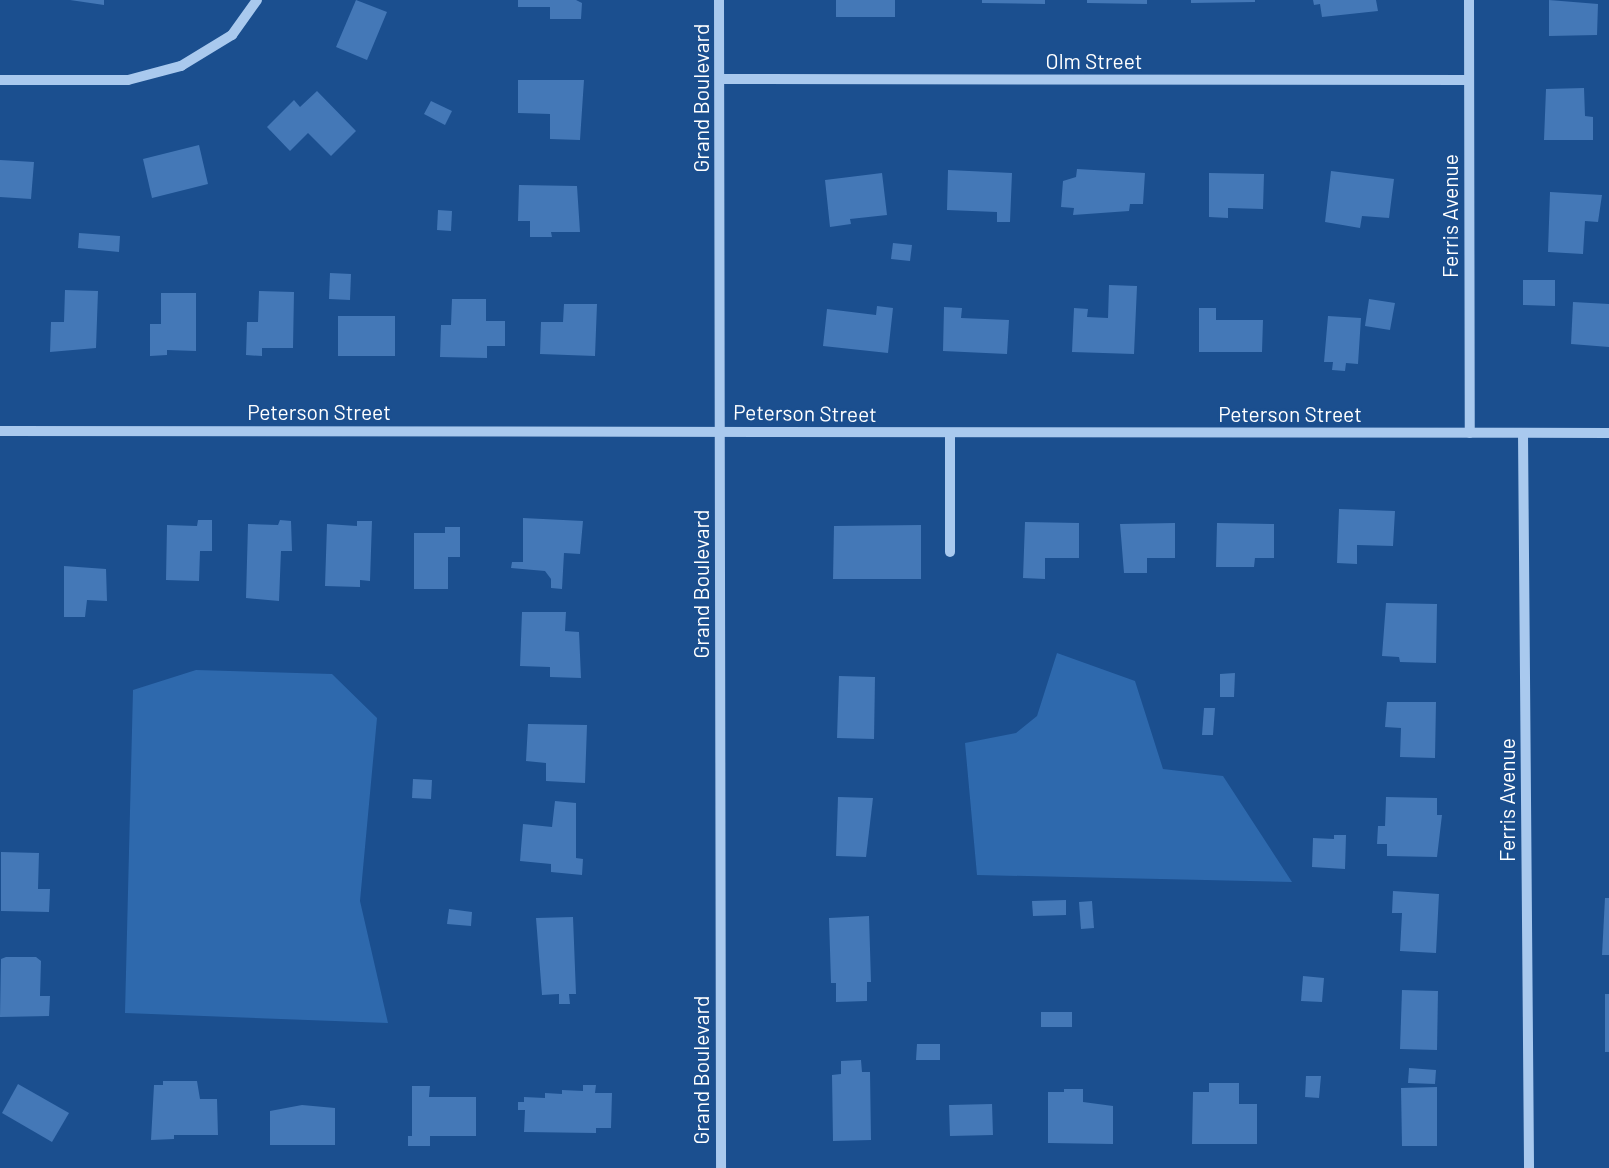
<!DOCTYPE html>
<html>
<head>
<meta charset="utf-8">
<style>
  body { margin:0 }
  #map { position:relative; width:1609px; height:1168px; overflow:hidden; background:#1b4f8f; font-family:Barlow,sans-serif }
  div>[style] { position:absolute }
  .green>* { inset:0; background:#2e69ad }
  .building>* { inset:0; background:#4478b7 }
  .minor>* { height:10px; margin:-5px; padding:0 5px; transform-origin:5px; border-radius:5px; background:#a9c9ee }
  span { translate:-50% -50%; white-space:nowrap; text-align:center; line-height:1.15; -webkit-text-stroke:4.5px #1b4f8f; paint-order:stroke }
  .street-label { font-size:21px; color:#fff }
</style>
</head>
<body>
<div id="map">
  <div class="green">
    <div style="clip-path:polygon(1057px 653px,1135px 681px,1163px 769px,1223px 776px,1292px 882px,977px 875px,965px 743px,1016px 733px,1037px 716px)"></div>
    <div style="clip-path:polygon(196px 670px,332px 674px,377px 718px,360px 901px,388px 1023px,125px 1013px,133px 690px)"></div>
  </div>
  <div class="building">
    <div style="clip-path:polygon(70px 0,104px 0,104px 5px)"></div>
    <div style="clip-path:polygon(356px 0,387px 12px,367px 60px,336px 47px)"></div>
    <div style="clip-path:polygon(518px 0,576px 0,582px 3px,581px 19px,550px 19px,550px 7px,518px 7px)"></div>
    <div style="clip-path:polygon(836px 0,895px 0,895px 17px,836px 17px)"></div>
    <div style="clip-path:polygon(982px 0,1045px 0,1045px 4px,982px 3px)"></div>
    <div style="clip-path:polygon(1087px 0,1147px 0,1147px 4px,1087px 3px)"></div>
    <div style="clip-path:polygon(1191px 0,1255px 0,1255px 2px,1191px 3px)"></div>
    <div style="clip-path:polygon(1313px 0,1376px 0,1378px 11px,1322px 17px,1320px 4px,1314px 5px)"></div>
    <div style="clip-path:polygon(1549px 0,1598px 4px,1597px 35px,1549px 36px)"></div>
    <div style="clip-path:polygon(518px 80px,584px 80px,580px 140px,550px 139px,550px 114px,518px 113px)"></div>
    <div style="clip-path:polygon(1584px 88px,1585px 116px,1593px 117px,1593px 140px,1544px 140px,1546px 89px)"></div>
    <div style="clip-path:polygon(317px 91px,356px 131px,331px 156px,308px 133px,290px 151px,267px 127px,294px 100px,300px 107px)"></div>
    <div style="clip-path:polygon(431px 101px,452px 111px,445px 125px,424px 114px)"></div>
    <div style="clip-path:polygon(199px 145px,208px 184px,152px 198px,143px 159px)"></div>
    <div style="clip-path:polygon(0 160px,34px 162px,31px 199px,0 197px)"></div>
    <div style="clip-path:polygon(1077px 169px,1145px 173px,1143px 204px,1130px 204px,1129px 211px,1073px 215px,1074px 208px,1061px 207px,1063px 181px,1076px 177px)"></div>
    <div style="clip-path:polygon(948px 170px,1012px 173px,1010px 222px,997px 222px,997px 212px,947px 210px)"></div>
    <div style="clip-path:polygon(1331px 171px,1394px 179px,1389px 218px,1362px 216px,1360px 228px,1325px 222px)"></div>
    <div style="clip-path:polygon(882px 173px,887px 215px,850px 219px,851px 224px,830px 227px,825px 180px)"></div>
    <div style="clip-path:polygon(1209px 173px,1264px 174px,1263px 209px,1228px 208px,1228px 218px,1209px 217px)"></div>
    <div style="clip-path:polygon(519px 185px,577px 186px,580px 232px,551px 232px,552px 237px,530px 237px,530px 221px,518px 221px)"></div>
    <div style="clip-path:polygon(1550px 192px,1602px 195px,1598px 222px,1585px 221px,1583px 254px,1548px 252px)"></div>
    <div style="clip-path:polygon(438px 210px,452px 211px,451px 231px,437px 230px)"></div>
    <div style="clip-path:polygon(79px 233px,120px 236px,119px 252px,78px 248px)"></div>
    <div style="clip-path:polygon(893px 243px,912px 245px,910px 261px,891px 259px)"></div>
    <div style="clip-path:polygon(330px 273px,351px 274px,350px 300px,329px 299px)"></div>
    <div style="clip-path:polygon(1523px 280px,1555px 280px,1555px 306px,1523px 305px)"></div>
    <div style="clip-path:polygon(1109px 285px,1137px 286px,1134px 354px,1072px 352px,1074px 308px,1088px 309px,1087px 317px,1108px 318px)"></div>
    <div style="clip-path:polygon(65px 290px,98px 291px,96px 348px,50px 352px,51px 322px,64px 322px)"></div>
    <div style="clip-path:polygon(259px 291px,294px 292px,293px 348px,262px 348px,262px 356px,246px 355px,247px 322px,258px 322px)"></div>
    <div style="clip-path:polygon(161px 293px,196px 293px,196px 351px,167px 350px,167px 355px,150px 356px,150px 324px,161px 324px)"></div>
    <div style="clip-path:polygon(452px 299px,486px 299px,486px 321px,505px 321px,505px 346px,487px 346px,487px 358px,440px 357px,441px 325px,451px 325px)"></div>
    <div style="clip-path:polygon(1369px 299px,1395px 303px,1390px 330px,1365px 326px)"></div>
    <div style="clip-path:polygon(1573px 302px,1609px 304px,1609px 347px,1571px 344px)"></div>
    <div style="clip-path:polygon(564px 304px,597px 304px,595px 356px,540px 354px,541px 322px,563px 322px)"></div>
    <div style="clip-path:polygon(877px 306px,893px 308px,888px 353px,823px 346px,827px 309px,876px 315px)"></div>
    <div style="clip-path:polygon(944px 307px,962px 308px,961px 318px,1009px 320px,1007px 354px,943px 351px)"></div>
    <div style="clip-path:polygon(1199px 308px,1216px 308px,1216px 320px,1263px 320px,1262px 352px,1199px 352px)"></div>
    <div style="clip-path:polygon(338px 316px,395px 316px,395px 356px,338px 356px)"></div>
    <div style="clip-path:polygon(1328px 316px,1361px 318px,1358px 364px,1346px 363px,1345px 371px,1332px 370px,1333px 362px,1324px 362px)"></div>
    <div style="clip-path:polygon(1339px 509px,1395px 511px,1393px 546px,1357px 545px,1357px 564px,1337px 563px)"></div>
    <div style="clip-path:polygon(523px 518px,583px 521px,580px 554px,564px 553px,562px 589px,551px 588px,551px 579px,545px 571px,511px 568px,512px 562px,523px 562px)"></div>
    <div style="clip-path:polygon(198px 520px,212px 520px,212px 551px,200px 551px,199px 581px,166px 580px,167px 525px,197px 526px)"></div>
    <div style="clip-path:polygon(280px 520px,291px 521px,292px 551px,281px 551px,279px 601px,246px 598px,248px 524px,278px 525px)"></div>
    <div style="clip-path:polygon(357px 521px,372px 521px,370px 581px,360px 580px,360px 587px,325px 586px,327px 524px,357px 526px)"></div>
    <div style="clip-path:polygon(1025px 522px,1079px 523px,1079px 558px,1045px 558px,1045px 579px,1023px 578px)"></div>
    <div style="clip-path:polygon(1175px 523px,1175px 558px,1147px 558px,1147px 573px,1124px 573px,1120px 524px)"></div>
    <div style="clip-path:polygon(1217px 523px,1274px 524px,1274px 558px,1255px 558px,1254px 567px,1216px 567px)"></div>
    <div style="clip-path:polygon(921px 525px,921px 579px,833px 579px,834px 526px)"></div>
    <div style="clip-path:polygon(445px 527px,460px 527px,460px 557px,448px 557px,448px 589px,414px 589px,414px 533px,445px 533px)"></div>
    <div style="clip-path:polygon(64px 566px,106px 569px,107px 601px,87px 600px,85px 617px,64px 617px)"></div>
    <div style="clip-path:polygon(1386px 603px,1437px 604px,1436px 663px,1400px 662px,1399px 657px,1382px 656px)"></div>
    <div style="clip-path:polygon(522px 612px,566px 612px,565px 631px,579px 632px,581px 678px,550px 677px,550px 667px,520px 666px)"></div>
    <div style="clip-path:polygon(1235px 673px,1234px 697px,1220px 697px,1220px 674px)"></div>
    <div style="clip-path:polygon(839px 676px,875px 677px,874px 739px,837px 738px)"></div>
    <div style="clip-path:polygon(1387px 702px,1436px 702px,1435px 758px,1400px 757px,1401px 728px,1385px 727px)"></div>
    <div style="clip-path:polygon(1204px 708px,1215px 708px,1213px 735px,1202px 735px)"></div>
    <div style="clip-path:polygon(528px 724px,587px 725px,585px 783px,546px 781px,546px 763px,526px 761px)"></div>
    <div style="clip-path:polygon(413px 779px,432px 780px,431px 799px,412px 798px)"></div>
    <div style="clip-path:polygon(838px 797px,873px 798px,866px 857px,836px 856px)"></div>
    <div style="clip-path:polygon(1386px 797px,1437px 798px,1437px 815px,1442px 815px,1437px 857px,1387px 856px,1387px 844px,1377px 844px,1378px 826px,1385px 826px)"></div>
    <div style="clip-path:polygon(555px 801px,576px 803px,576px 858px,583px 859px,582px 875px,551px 872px,551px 864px,520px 861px,523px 824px,552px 827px)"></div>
    <div style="clip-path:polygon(1334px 835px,1346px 835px,1345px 869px,1312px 867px,1313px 838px,1334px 839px)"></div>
    <div style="clip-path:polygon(1px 852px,39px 853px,38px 889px,50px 889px,49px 912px,1px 911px)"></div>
    <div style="clip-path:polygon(1393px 891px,1439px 894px,1436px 953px,1400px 951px,1402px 913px,1392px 913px)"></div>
    <div style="clip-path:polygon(1605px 898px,1609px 898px,1609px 955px,1602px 955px)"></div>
    <div style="clip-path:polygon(1066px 900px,1066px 915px,1033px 916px,1032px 901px)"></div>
    <div style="clip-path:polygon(1092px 901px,1094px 928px,1081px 929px,1079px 902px)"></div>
    <div style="clip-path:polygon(449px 909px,472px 912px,471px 926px,447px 924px)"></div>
    <div style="clip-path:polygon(869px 916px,871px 982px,867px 982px,867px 1001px,836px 1002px,836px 983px,831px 983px,829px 918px)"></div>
    <div style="clip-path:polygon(573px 917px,576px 994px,569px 994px,570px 1004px,559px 1004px,559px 994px,542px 995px,536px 918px)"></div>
    <div style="clip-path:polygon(6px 957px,36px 957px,41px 961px,40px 996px,50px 996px,49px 1016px,0 1017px,1px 959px)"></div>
    <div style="clip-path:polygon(1303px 976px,1324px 978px,1322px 1002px,1301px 1001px)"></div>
    <div style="clip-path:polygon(1402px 990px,1438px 991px,1437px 1050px,1400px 1049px)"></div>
    <div style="clip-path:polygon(1605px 994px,1609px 994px,1609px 1052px,1605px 1052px)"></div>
    <div style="clip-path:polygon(1041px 1012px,1072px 1012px,1072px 1027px,1041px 1027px)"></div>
    <div style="clip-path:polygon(917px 1044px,940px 1044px,940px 1060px,916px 1060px)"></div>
    <div style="clip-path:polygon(861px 1060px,862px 1072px,870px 1072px,871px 1140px,833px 1141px,832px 1075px,841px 1074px,841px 1061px)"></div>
    <div style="clip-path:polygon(1409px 1068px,1436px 1070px,1435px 1084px,1408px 1083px)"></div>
    <div style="clip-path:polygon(1306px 1076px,1321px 1076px,1319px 1098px,1305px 1097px)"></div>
    <div style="clip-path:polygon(163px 1081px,197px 1081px,200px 1099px,217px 1099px,218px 1135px,174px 1135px,174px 1139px,151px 1140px,154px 1085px,163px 1085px)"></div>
    <div style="clip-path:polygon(1209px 1083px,1239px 1083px,1239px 1104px,1257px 1104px,1257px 1144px,1192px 1144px,1193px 1092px,1209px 1092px)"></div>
    <div style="clip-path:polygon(18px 1084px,69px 1113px,52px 1142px,2px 1113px)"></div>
    <div style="clip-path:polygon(583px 1085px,596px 1085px,595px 1093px,612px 1093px,611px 1128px,596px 1128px,596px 1133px,524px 1132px,525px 1110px,518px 1110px,518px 1102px,524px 1102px,524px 1097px,545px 1098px,545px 1093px,562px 1094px,562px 1090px,583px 1091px)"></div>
    <div style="clip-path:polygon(412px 1086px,430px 1086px,429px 1097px,476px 1097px,476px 1136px,430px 1136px,430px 1146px,408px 1146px,408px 1136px,412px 1136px)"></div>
    <div style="clip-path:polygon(1437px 1087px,1437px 1146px,1402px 1146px,1401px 1088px)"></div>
    <div style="clip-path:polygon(1064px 1089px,1083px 1089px,1083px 1102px,1113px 1106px,1113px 1144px,1048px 1143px,1048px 1092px,1064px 1092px)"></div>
    <div style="clip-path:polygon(992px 1104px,993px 1135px,950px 1136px,949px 1105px)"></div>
    <div style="clip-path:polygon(302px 1105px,335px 1108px,335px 1145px,270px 1145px,270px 1111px)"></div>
  </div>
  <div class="minor">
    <div style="left:719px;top:0;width:1168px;rotate:89.9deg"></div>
    <div style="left:1469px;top:0;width:433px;rotate:89.9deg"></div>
    <div style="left:720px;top:79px;width:749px;rotate:0.08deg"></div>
    <div style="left:0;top:80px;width:128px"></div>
    <div style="left:128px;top:80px;width:55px;rotate:-14.8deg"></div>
    <div style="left:181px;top:66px;width:60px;rotate:-31.3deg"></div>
    <div style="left:232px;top:35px;width:43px;rotate:-54.5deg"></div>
    <div style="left:0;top:431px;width:1609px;rotate:0.07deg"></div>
    <div style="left:1523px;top:433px;width:735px;rotate:89.53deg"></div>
    <div style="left:950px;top:552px;width:118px;rotate:-90deg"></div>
  </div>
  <div class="street-label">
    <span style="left:1094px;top:61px">Olm Street</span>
    <span style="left:701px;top:98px;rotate:-90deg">Grand Boulevard</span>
    <span style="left:1450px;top:216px;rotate:-90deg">Ferris Avenue</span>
    <span style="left:319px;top:412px">Peterson Street</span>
    <span style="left:805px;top:413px;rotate:1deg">Peterson Street</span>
    <span style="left:1290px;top:414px">Peterson Street</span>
    <span style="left:701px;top:584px;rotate:-90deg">Grand Boulevard</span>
    <span style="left:1507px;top:800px;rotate:-90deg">Ferris Avenue</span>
    <span style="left:701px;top:1070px;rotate:-90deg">Grand Boulevard</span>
  </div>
</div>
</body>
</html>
